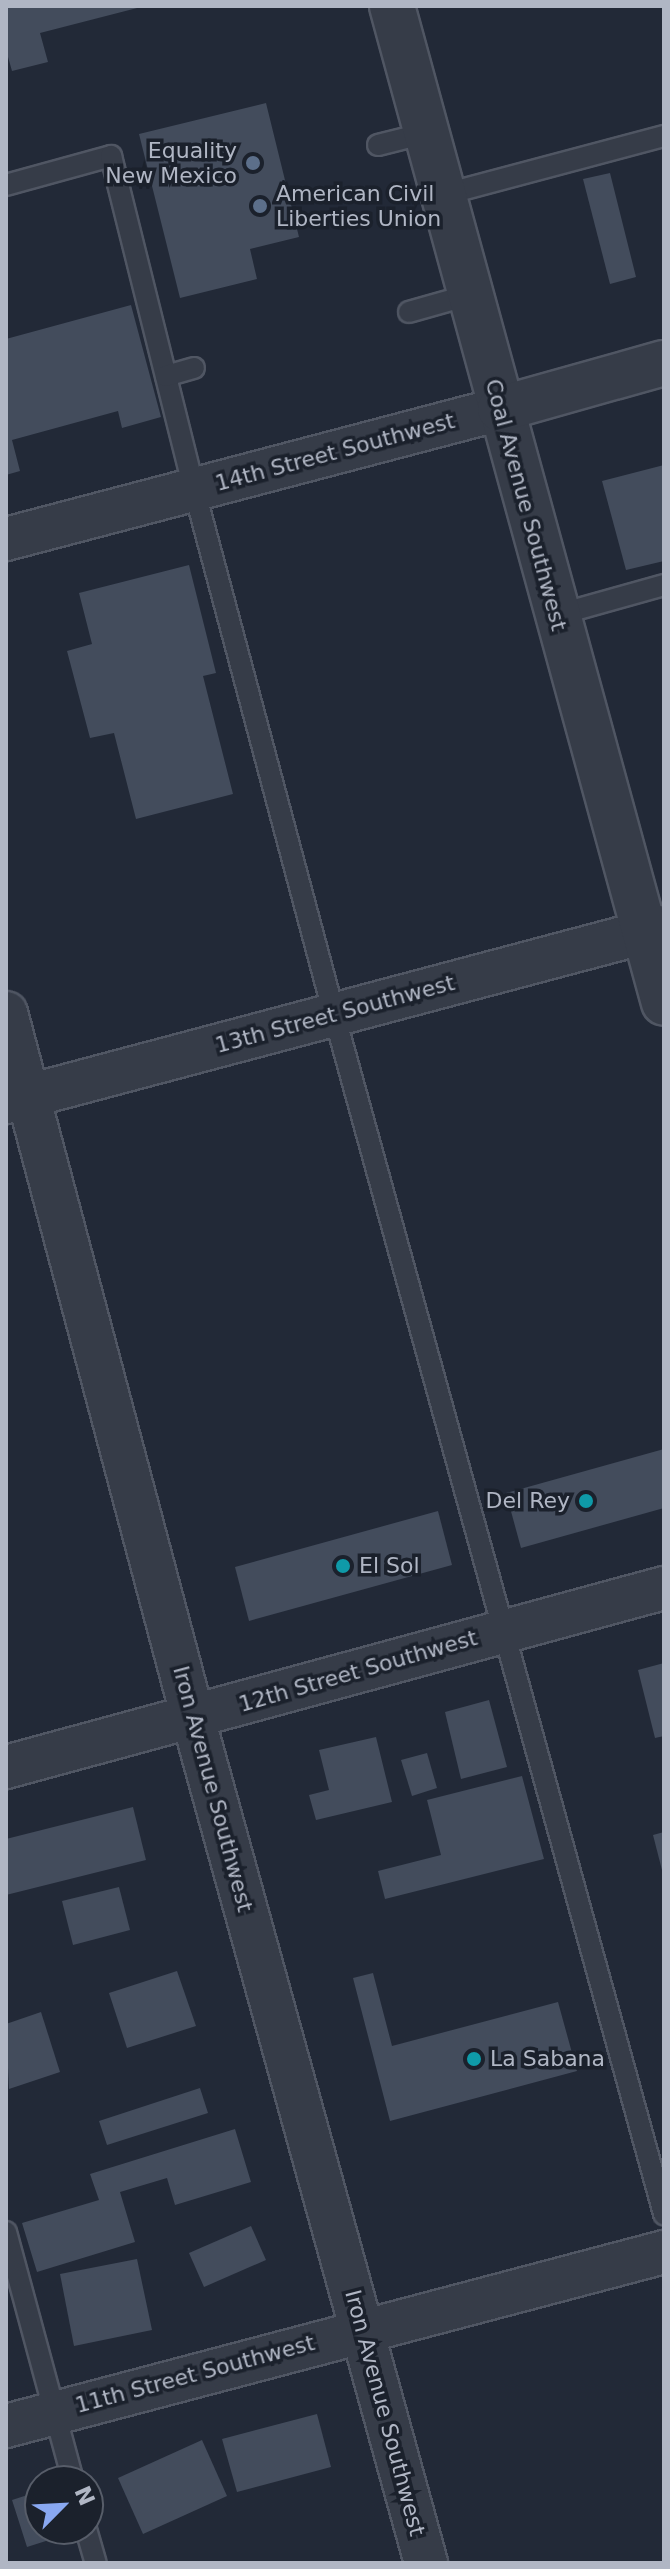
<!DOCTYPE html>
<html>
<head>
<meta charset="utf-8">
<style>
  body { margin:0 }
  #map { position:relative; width:670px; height:2569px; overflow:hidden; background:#222937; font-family:"DejaVu Sans",sans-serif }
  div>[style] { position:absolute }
  .building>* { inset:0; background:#434c5c }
  .roads { filter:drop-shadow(2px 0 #505663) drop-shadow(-2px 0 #505663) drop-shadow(0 2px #505663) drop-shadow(0 -2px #505663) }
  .service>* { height:20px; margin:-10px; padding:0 10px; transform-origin:10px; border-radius:10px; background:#363c48 }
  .minor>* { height:42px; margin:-21px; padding:0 21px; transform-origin:21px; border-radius:21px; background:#363c48 }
  .tertiary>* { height:44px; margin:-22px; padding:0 22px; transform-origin:22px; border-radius:22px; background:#363c48 }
  .dots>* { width:22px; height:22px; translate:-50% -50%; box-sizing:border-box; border:4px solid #1b212c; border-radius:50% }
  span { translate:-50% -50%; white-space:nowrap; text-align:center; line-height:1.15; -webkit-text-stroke:7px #1b212c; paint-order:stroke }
  .poi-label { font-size:22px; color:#b0b6c4 }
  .right { translate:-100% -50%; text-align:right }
  .left { translate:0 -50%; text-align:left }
  .street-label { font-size:22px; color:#b0b6c4 }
  .frame { position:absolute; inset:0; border:8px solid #b0b6c4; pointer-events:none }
  .north { position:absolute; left:24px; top:2465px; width:80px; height:80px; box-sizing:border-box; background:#1b212c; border:2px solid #575d69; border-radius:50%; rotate:66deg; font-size:22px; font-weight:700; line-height:32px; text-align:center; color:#b0b6c4 }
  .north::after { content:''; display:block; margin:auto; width:28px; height:36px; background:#89a8f1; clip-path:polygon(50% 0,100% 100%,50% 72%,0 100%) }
</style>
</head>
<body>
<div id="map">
  <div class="building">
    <div style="clip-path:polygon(6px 6px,141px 6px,141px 7px,40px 33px,48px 62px,12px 71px,6px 50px)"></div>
    <div style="clip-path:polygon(266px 103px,299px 237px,250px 249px,257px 279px,180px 298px,139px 134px)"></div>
    <div style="clip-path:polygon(610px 173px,636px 277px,610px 284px,583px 179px)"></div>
    <div style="clip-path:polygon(131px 305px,161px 417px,122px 428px,118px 411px,12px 440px,20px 471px,6px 475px,6px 339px)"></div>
    <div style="clip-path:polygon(664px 465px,664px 561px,626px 570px,602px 481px)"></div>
    <div style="clip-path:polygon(189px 565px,216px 673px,203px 676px,233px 794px,136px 819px,114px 733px,90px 738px,67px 651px,92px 644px,79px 593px)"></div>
    <div style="clip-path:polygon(664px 1449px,664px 1508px,521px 1548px,506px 1493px)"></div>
    <div style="clip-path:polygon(438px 1511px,452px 1565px,249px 1621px,235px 1567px)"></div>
    <div style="clip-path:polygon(664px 1663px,664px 1736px,655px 1738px,638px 1670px)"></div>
    <div style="clip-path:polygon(489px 1700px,507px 1767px,461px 1779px,445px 1712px)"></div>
    <div style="clip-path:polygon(376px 1737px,392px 1802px,316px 1820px,309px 1795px,329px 1790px,319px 1750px)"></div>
    <div style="clip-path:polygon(427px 1753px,437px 1788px,412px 1796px,401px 1760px)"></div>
    <div style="clip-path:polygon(522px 1776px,544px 1859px,385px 1899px,378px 1871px,441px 1855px,427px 1800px)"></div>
    <div style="clip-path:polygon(133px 1807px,146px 1860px,6px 1895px,6px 1839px)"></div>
    <div style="clip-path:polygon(664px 1832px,664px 1874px,663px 1874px,653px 1835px)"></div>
    <div style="clip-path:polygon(119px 1887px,130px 1930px,73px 1945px,62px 1901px)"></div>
    <div style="clip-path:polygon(177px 1971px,196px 2026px,127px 2048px,109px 1993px)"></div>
    <div style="clip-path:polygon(373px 1973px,392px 2046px,558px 2002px,577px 2071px,390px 2121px,353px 1978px)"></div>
    <div style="clip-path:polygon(41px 2012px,60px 2072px,9px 2089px,6px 2024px)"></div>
    <div style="clip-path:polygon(200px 2088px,208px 2113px,107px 2145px,99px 2121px)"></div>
    <div style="clip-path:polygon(235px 2129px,251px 2182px,175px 2205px,167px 2178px,120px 2192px,135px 2242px,37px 2272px,22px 2223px,99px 2200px,90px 2174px)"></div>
    <div style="clip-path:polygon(251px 2226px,266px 2260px,204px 2287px,189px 2253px)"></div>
    <div style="clip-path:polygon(137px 2259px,152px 2330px,74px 2346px,60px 2274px)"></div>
    <div style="clip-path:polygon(317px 2414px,331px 2467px,237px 2492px,222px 2439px)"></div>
    <div style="clip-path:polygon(202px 2440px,227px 2496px,143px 2534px,118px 2478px)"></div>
    <div style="clip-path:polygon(40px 2491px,40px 2529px,67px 2529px,68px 2534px,27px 2547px,12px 2500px)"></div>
  </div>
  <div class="roads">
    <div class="service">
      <div style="left:378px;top:145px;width:49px;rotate:-14deg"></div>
      <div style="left:6px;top:185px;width:109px;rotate:-15.4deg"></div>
      <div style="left:111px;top:156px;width:343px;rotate:76deg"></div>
      <div style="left:194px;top:489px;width:543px;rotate:75.07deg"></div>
      <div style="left:334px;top:1014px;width:1245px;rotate:74.62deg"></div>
      <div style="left:442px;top:195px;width:230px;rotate:-14.9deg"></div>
      <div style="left:409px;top:312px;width:62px;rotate:-15.8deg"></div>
      <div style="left:166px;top:376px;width:29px;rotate:-16deg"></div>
      <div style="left:557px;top:615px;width:111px;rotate:-15.7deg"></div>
      <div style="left:6px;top:2232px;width:258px;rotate:74.9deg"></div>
      <div style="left:86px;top:2529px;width:35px;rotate:74deg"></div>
    </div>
    <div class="minor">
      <div style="left:6px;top:539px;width:511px;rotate:-14.74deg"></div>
      <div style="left:6px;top:1013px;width:729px;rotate:75.14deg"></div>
      <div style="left:193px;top:1718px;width:877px;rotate:74.58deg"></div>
      <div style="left:6px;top:1102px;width:681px;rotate:-14.89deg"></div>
      <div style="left:6px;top:1767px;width:682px;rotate:-15.22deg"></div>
      <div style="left:6px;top:2426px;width:681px;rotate:-14.81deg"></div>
    </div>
    <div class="tertiary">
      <div style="left:392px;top:6px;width:1033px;rotate:74.74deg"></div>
      <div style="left:500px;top:409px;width:170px;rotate:-15.7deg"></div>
    </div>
  </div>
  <div class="dots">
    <div style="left:253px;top:163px;background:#5c6f8a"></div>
    <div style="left:260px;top:206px;background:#5c6f8a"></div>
    <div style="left:586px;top:1501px;background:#0f9aa8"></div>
    <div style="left:343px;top:1566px;background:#0f9aa8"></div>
    <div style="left:474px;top:2059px;background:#0f9aa8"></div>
  </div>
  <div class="poi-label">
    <span class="right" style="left:237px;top:163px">Equality<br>New Mexico</span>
    <span class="left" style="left:276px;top:206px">American Civil<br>Liberties Union</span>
    <span class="right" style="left:570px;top:1501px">Del Rey</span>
    <span class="left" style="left:359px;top:1566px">El Sol</span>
    <span class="left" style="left:490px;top:2059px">La Sabana</span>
  </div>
  <div class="street-label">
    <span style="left:335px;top:452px;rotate:-15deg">14th Street Southwest</span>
    <span style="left:526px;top:505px;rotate:75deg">Coal Avenue Southwest</span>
    <span style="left:335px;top:1014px;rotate:-15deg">13th Street Southwest</span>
    <span style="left:358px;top:1671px;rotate:-16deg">12th Street Southwest</span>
    <span style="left:213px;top:1789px;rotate:75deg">Iron Avenue Southwest</span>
    <span style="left:195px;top:2374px;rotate:-15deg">11th Street Southwest</span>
    <span style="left:385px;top:2413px;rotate:75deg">Iron Avenue Southwest</span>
  </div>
  <div class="frame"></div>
  <div class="north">N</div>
</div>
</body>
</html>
